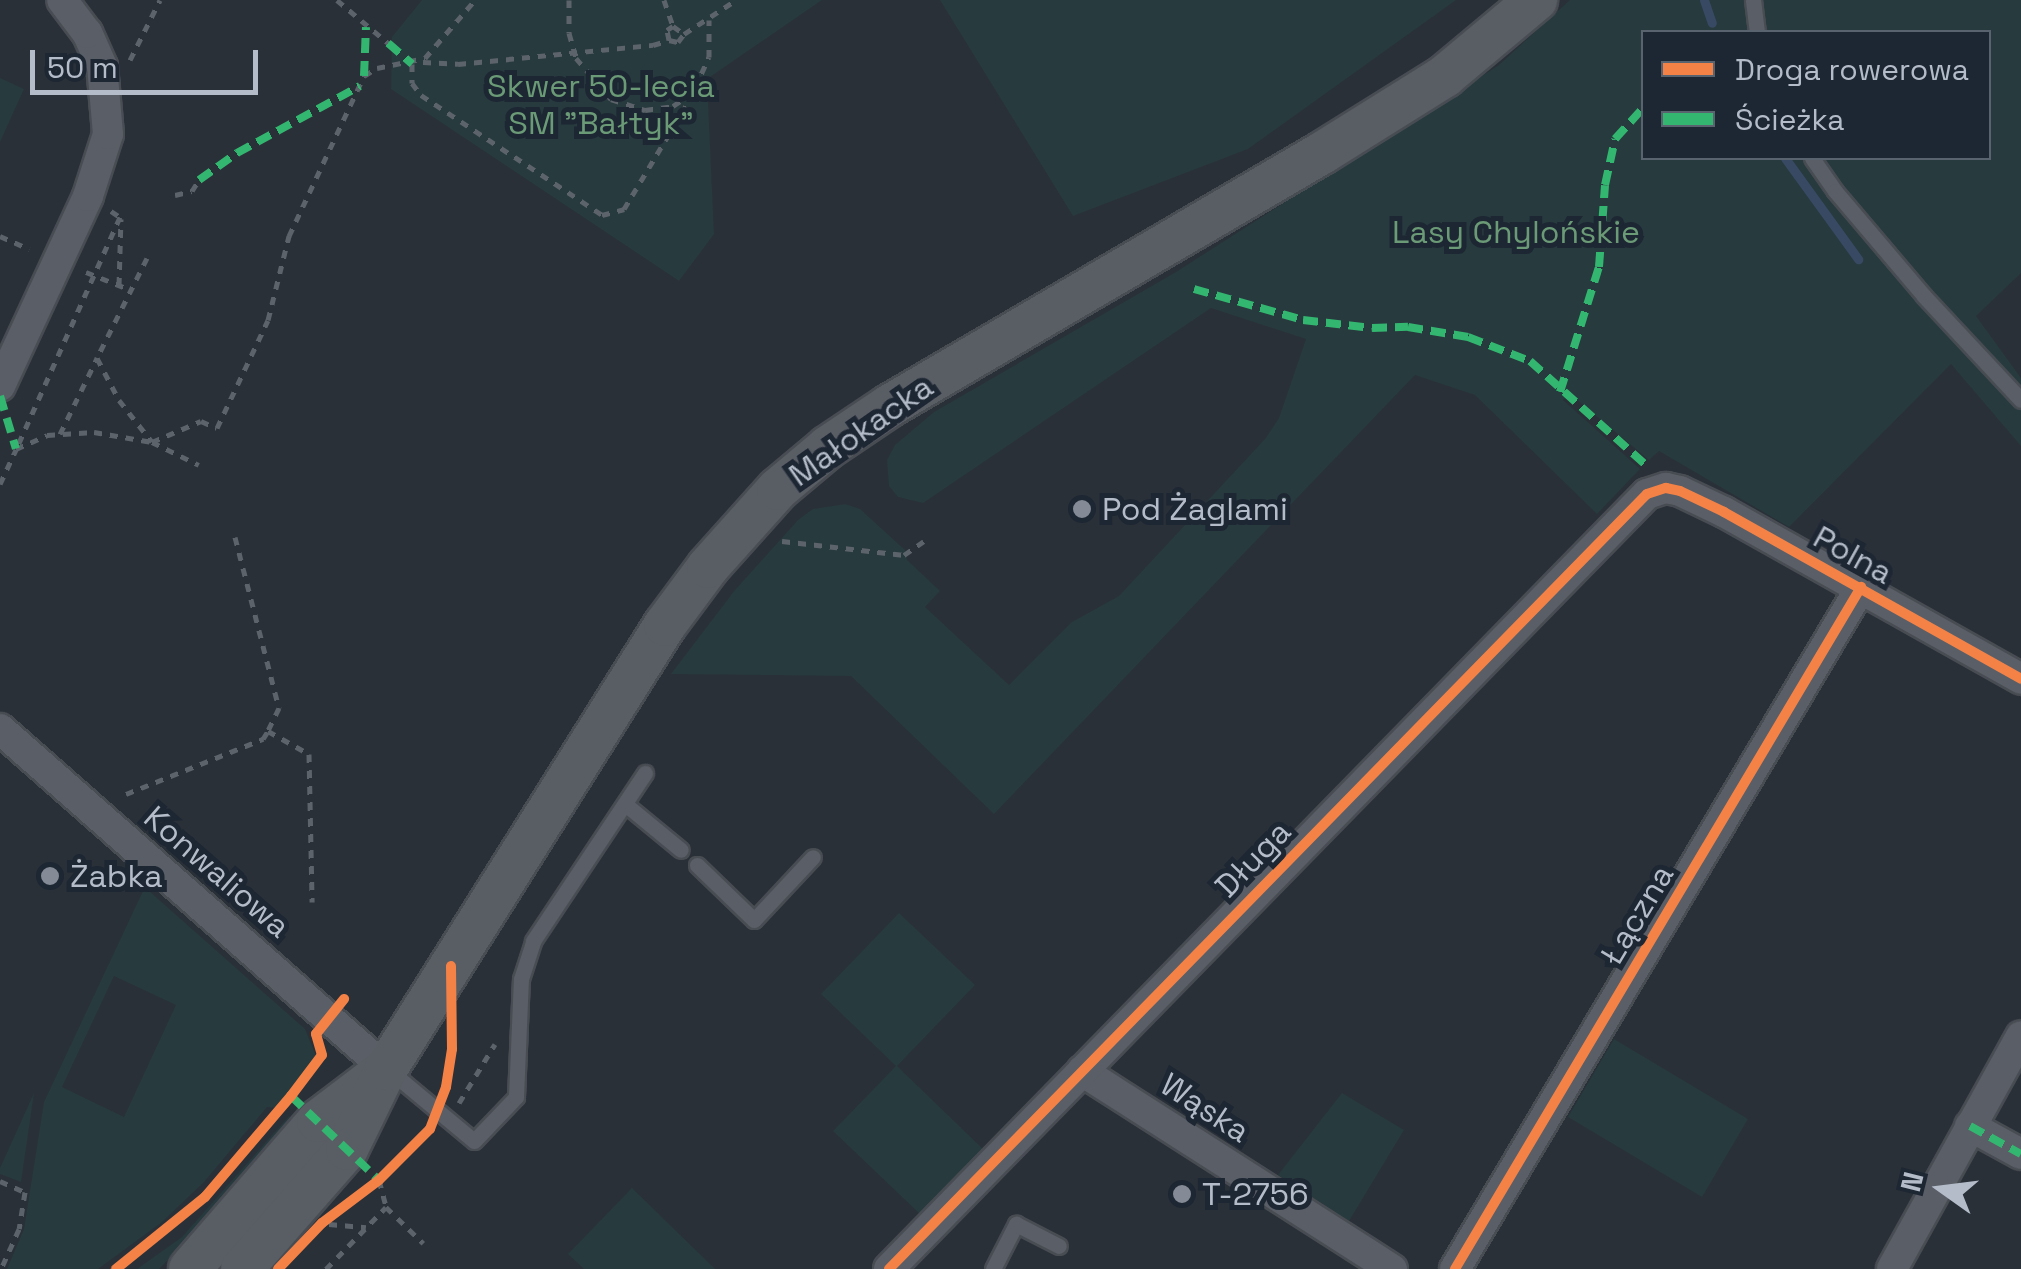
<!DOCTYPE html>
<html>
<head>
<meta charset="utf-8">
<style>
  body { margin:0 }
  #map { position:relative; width:2021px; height:1269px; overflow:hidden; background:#2a3038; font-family:"Space Grotesk",sans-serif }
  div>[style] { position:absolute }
  .green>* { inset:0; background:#273a3e }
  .stream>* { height:9px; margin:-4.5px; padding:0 4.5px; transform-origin:4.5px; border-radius:4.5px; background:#384963 }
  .path>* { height:5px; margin-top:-2.5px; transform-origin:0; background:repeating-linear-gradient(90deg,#5d636a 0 8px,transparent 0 16px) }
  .roads { filter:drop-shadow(2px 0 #484c53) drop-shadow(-2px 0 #484c53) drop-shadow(0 2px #484c53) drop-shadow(0 -2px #484c53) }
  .service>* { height:15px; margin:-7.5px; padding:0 7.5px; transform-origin:7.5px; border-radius:7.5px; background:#5a5e66 }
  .minor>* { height:30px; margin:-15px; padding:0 15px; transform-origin:15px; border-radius:15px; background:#5a5e66 }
  .secondary>* { height:42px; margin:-21px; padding:0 21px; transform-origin:21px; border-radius:21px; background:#595d64 }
  .quiet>* { height:8px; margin-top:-4px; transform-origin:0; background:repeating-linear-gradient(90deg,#33b770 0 15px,transparent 0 23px) }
  .cycleway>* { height:10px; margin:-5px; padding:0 5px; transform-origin:5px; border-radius:5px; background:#f48246 }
  .dots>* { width:28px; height:28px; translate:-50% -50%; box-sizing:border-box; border:5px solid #1d2633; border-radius:50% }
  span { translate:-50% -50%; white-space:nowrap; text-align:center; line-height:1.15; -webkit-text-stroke:10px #1d2633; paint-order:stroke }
  .park-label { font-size:32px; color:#6b9a76 }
  .street-label { font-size:32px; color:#b4bcc9 }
  .poi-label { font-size:32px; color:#b4bcc9 }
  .left { translate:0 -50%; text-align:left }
  .legend { position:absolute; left:1641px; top:30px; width:350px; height:130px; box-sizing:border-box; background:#1d2633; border:2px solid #59626f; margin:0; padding:12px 18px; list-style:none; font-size:30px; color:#b4bcc9 }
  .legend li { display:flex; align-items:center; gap:20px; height:50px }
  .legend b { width:50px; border:2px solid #59626f }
  .north { position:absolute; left:1891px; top:1139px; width:100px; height:100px; -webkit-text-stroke:8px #1d2633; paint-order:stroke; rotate:284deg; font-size:28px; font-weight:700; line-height:40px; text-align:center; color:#b4bcc9 }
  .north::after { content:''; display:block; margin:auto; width:35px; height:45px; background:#b4bcc9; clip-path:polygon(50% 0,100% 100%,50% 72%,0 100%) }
  .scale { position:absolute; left:30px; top:50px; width:228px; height:45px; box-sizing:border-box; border:5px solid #b4bcc9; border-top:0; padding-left:12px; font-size:30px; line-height:35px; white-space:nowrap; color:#b4bcc9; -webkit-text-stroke:8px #1d2633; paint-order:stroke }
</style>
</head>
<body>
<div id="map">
  <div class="green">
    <div style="clip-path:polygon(422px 0,822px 0,707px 79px,714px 234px,679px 281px,391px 89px,392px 37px)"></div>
    <div style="clip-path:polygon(940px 0,1456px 0,1248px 149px,1073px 216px)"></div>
    <div style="clip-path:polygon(evenodd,1570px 0,2021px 0,2021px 273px,1976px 316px,2021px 378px,2021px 446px,1951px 364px,1789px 527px,1659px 451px,1649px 460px,1570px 394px,1563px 400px,1640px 469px,1597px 514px,1475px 395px,1415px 375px,994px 814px,851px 676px,671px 674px,735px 590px,798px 520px,813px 509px,845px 504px,860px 509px,905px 550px,907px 560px,940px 591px,925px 607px,1009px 685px,1072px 622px,1119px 596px,1265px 439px,1279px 418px,1306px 339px,1211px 308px,923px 503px,898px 497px,889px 486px,887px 460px,895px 445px,934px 412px,1176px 272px,1499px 65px,1570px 0,1644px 32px,1988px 32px,1988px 158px,1644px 158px,1644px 32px)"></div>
    <div style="clip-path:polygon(0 78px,24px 89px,0 142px)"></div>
    <div style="clip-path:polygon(evenodd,143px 891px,149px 891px,305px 1029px,317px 1058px,276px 1108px,267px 1107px,204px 1182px,162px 1222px,98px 1269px,7px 1269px,24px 1229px,44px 1102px,143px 891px,114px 976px,176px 1005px,124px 1117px,62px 1087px,114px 976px)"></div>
    <div style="clip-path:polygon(899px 913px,975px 985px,897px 1066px,984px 1150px,921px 1215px,833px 1131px,896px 1066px,821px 994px)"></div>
    <div style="clip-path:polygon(1614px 1039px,1748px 1119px,1702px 1197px,1568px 1117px)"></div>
    <div style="clip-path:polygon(34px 1093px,21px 1182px,0 1174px,0 1168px)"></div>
    <div style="clip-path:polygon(1342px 1093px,1404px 1130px,1349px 1221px,1278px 1175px)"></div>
    <div style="clip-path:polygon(289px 1116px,296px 1121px,229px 1198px,159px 1269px,137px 1269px,182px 1237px)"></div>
    <div style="clip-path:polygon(632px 1188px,715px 1269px,584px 1269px,568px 1254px)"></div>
  </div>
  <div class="stream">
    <div style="left:1704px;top:0;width:24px;rotate:71deg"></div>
    <div style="left:1785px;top:158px;width:125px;rotate:54.1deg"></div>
  </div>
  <div class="path">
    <div style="left:337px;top:0;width:67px;rotate:40.1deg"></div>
    <div style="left:569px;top:0;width:33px;rotate:90deg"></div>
    <div style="left:569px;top:33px;width:26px;rotate:74deg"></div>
    <div style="left:576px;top:58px;width:54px;rotate:49.5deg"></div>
    <div style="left:611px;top:99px;width:36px;rotate:18deg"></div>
    <div style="left:645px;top:110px;width:28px;rotate:-8deg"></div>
    <div style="left:673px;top:106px;width:18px;rotate:-34deg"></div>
    <div style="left:664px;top:0;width:28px;rotate:71deg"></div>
    <div style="left:673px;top:26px;width:14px;rotate:36deg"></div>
    <div style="left:669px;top:40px;width:9px;rotate:13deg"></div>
    <div style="left:678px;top:42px;width:10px;rotate:-53deg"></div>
    <div style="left:684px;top:34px;width:62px;rotate:-33.2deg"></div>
    <div style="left:130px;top:60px;width:67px;rotate:-63.4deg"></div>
    <div style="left:423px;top:62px;width:35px;rotate:3deg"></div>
    <div style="left:458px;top:64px;width:196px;rotate:-5.6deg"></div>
    <div style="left:653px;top:45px;width:17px;rotate:-17deg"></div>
    <div style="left:669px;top:40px;width:10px;rotate:-101deg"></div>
    <div style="left:667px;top:30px;width:7px;rotate:-34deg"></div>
    <div style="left:412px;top:64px;width:19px;rotate:90deg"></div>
    <div style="left:412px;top:83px;width:15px;rotate:53deg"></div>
    <div style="left:421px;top:95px;width:217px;rotate:33.5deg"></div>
    <div style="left:602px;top:215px;width:23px;rotate:-15deg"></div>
    <div style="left:624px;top:209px;width:144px;rotate:-59deg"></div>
    <div style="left:695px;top:88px;width:34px;rotate:-66deg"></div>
    <div style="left:709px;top:57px;width:37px;rotate:-90deg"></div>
    <div style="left:175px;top:195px;width:17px;rotate:-13deg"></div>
    <div style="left:192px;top:191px;width:13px;rotate:-58deg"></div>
    <div style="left:111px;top:211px;width:11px;rotate:34deg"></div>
    <div style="left:120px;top:217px;width:254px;rotate:114.1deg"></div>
    <div style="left:16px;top:449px;width:34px;rotate:-24deg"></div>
    <div style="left:47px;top:435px;width:47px;rotate:-3.7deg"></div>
    <div style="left:94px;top:432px;width:59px;rotate:9.8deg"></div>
    <div style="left:152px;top:442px;width:52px;rotate:26.1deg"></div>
    <div style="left:0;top:236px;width:32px;rotate:24deg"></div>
    <div style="left:147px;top:258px;width:112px;rotate:116.6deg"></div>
    <div style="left:97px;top:358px;width:47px;rotate:62.4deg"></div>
    <div style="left:119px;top:400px;width:53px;rotate:51.8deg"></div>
    <div style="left:152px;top:442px;width:53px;rotate:-23.2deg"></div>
    <div style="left:201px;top:421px;width:17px;rotate:24deg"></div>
    <div style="left:217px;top:428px;width:119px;rotate:-64.7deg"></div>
    <div style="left:268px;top:320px;width:87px;rotate:-76deg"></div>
    <div style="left:289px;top:236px;width:177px;rotate:-64.9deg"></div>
    <div style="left:364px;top:76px;width:15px;rotate:-32deg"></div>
    <div style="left:377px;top:68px;width:49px;rotate:-11.8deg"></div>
    <div style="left:425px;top:58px;width:77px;rotate:-49.2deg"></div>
    <div style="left:86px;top:272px;width:48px;rotate:21.8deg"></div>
    <div style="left:119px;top:285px;width:66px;rotate:-88.3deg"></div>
    <div style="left:60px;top:434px;width:85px;rotate:-64deg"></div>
    <div style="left:0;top:484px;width:38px;rotate:-65deg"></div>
    <div style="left:235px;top:537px;width:177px;rotate:75.6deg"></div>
    <div style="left:279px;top:708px;width:25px;rotate:116deg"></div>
    <div style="left:782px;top:541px;width:123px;rotate:6.5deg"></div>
    <div style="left:904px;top:555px;width:24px;rotate:-35deg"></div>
    <div style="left:126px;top:794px;width:148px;rotate:-21.9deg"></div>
    <div style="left:263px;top:739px;width:9px;rotate:-58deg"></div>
    <div style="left:268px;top:731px;width:47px;rotate:29.3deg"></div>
    <div style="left:309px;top:754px;width:148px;rotate:88.8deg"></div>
    <div style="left:459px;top:1103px;width:69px;rotate:-58.6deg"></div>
    <div style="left:379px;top:1180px;width:28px;rotate:75deg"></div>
    <div style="left:386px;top:1207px;width:52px;rotate:44.2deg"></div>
    <div style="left:0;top:1181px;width:27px;rotate:24deg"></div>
    <div style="left:25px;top:1192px;width:37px;rotate:99deg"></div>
    <div style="left:19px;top:1229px;width:44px;rotate:114.2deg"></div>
    <div style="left:329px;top:1224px;width:37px;rotate:5deg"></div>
    <div style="left:326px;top:1269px;width:86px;rotate:-45.9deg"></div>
  </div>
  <div class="roads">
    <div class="service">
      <div style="left:1753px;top:0;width:32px;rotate:83deg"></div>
      <div style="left:1812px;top:158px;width:40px;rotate:55.1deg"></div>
      <div style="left:1835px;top:191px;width:138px;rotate:49.7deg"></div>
      <div style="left:1924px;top:296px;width:142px;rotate:47deg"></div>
      <div style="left:625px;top:804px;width:72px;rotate:39.4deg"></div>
      <div style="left:697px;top:865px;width:79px;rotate:44deg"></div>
      <div style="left:754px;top:920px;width:86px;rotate:-46.9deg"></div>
      <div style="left:390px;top:1071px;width:109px;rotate:39.8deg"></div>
      <div style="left:474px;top:1141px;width:61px;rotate:-46.3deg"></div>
      <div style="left:516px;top:1097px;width:118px;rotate:-87.6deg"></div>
      <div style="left:521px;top:979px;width:40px;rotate:-72deg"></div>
      <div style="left:533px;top:941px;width:202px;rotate:-56.3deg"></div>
      <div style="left:993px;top:1269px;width:51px;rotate:-62.9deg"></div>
      <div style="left:1016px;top:1224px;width:48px;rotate:27.1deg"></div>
    </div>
    <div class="minor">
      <div style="left:0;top:386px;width:209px;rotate:-65.1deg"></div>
      <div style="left:88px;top:196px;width:65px;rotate:-72.1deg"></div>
      <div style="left:108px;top:134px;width:68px;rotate:-95deg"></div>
      <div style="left:102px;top:66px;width:36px;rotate:-114deg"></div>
      <div style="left:87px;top:33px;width:41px;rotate:-127.1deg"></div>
      <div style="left:0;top:729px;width:514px;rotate:41.37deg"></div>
      <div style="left:1082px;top:1071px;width:368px;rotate:32.6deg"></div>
      <div style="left:1970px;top:1126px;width:58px;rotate:28.8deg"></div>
      <div style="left:889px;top:1269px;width:1084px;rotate:-45.64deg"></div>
      <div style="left:1647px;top:494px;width:20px;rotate:-18deg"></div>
      <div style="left:1666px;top:488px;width:14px;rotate:12deg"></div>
      <div style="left:1680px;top:491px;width:49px;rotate:25.5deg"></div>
      <div style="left:1724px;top:512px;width:341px;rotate:29.3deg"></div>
      <div style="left:1455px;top:1269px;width:794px;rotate:-59.23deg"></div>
      <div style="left:1892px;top:1269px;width:266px;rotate:-61deg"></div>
    </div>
    <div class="secondary">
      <div style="left:190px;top:1269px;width:196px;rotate:-49.1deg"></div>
      <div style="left:318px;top:1121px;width:79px;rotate:-37.3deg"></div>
      <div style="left:242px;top:1269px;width:159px;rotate:-48.8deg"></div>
      <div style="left:347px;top:1149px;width:89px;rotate:-64deg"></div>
      <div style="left:386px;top:1069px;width:524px;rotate:-57.86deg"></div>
      <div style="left:665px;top:625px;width:72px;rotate:-53.4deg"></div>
      <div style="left:708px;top:567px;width:105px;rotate:-48.1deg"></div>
      <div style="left:778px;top:489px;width:65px;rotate:-40deg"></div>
      <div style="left:828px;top:447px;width:73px;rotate:-33.9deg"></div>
      <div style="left:889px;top:406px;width:501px;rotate:-30.3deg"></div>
      <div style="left:1322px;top:153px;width:145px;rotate:-32deg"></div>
      <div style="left:1445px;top:76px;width:119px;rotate:-39.9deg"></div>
    </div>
  </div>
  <div class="quiet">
    <div style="left:388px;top:43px;width:32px;rotate:41deg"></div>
    <div style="left:364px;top:76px;width:49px;rotate:-87.7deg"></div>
    <div style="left:199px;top:180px;width:47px;rotate:-35.4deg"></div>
    <div style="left:237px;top:153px;width:140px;rotate:-28.6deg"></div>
    <div style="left:1194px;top:289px;width:113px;rotate:15.9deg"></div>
    <div style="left:1303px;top:320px;width:69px;rotate:6.6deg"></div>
    <div style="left:1372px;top:328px;width:36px;rotate:-2deg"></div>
    <div style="left:1408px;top:327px;width:61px;rotate:9.5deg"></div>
    <div style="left:1468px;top:337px;width:66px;rotate:21.2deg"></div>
    <div style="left:1530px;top:361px;width:159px;rotate:41.9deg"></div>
    <div style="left:1560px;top:392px;width:131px;rotate:-72.7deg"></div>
    <div style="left:1599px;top:267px;width:82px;rotate:-85.8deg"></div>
    <div style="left:1605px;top:185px;width:47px;rotate:-77.7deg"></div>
    <div style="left:1615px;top:139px;width:43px;rotate:-47.8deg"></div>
    <div style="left:0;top:396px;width:55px;rotate:73.2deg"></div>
    <div style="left:291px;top:1096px;width:122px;rotate:43.7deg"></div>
    <div style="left:1970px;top:1126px;width:58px;rotate:28.8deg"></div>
  </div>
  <div class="cycleway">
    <div style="left:116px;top:1269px;width:114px;rotate:-39deg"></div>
    <div style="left:205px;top:1197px;width:133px;rotate:-49.6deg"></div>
    <div style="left:291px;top:1096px;width:51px;rotate:-52.9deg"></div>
    <div style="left:322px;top:1055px;width:22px;rotate:-106deg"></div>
    <div style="left:316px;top:1034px;width:45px;rotate:-51.3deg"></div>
    <div style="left:278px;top:1269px;width:64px;rotate:-46.3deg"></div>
    <div style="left:322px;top:1223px;width:71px;rotate:-37deg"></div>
    <div style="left:379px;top:1180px;width:72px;rotate:-45deg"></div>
    <div style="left:430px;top:1129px;width:45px;rotate:-69.1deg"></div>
    <div style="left:446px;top:1087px;width:38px;rotate:-81deg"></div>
    <div style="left:452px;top:1049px;width:83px;rotate:-90.7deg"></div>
    <div style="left:889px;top:1269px;width:1084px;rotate:-45.64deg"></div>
    <div style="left:1647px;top:494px;width:20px;rotate:-18deg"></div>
    <div style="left:1666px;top:488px;width:14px;rotate:12deg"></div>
    <div style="left:1680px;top:491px;width:49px;rotate:25.5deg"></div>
    <div style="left:1724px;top:512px;width:341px;rotate:29.3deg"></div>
    <div style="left:1455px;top:1269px;width:794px;rotate:-59.23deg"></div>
  </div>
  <div class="dots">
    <div style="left:1082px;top:509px;background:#848b96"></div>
    <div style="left:50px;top:876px;background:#848b96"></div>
    <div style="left:1182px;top:1194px;background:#848b96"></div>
  </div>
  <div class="park-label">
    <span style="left:601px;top:105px">Skwer 50-lecia<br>SM "Bałtyk"</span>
    <span style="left:1516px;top:232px">Lasy Chylońskie</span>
  </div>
  <div class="street-label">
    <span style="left:861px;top:431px;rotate:-35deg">Małokacka</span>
    <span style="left:1853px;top:555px;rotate:29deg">Polna</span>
    <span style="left:1253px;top:859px;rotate:-46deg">Długa</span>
    <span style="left:217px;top:872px;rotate:41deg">Konwaliowa</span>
    <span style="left:1637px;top:915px;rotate:-59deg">Łączna</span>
    <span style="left:1205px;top:1108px;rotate:33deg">Wąska</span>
  </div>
  <div class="poi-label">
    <span class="left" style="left:1102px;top:509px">Pod Żaglami</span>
    <span class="left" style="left:70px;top:876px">Żabka</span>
    <span class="left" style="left:1202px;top:1194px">T-2756</span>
  </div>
  <ul class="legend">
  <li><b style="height:12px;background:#f48246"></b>Droga rowerowa</li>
  <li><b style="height:12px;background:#33b770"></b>Ścieżka</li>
  </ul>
  <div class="north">N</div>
  <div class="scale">50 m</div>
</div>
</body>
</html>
